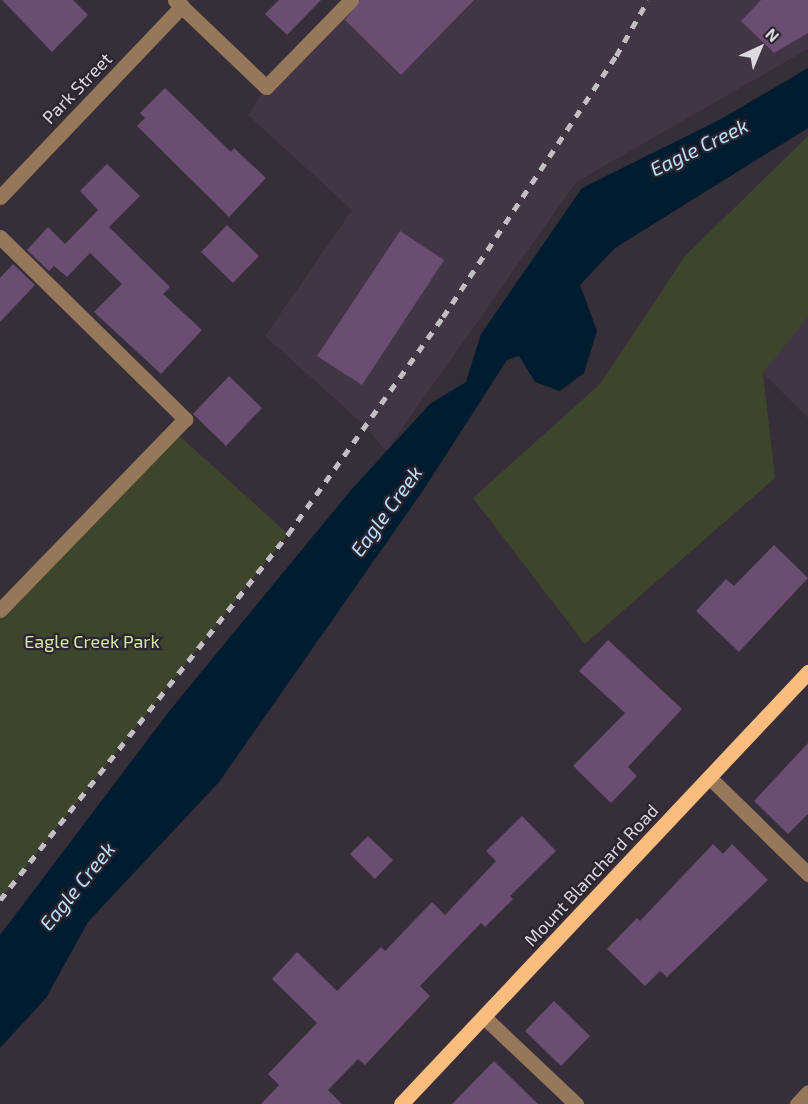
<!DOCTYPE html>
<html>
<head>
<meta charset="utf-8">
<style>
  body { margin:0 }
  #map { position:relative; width:808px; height:1104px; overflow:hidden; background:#362e39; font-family:"Exo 2",sans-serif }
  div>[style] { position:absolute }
  .built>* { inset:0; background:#423646 }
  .green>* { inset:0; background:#3d452d }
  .water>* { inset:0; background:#001d30 }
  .building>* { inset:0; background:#694e72 }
  .minor>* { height:15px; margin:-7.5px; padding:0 7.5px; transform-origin:7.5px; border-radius:7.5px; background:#95785a }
  .major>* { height:15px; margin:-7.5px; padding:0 7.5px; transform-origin:7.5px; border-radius:7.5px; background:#fabd7e }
  .rail>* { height:4.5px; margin-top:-2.25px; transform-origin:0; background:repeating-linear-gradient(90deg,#c3bdc4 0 8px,transparent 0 16px) }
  span { translate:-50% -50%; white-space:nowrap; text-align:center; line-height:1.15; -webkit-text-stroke:4.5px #2c242f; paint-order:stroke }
  .street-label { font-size:18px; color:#ddd7de }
  .park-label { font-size:18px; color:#d2eba5 }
  .water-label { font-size:20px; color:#bae1fd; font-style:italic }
  .north { position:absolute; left:730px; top:18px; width:60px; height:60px; -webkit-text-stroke:4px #2c242f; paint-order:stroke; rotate:44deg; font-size:16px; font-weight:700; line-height:24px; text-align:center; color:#ddd7de }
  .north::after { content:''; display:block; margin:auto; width:21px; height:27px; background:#ddd7de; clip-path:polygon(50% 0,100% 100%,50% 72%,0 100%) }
</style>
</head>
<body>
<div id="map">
  <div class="built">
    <div style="clip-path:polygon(351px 0,808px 0,808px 49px,576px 182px,386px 451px,365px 426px,265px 336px,352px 210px,248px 115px,266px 87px)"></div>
    <div style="clip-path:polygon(808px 285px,808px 418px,763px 373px)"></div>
  </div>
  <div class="green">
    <div style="clip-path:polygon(808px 136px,808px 317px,763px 373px,775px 478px,585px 644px,473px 498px,600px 384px,684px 257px)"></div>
    <div style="clip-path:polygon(174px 431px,288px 534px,0 900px,0 609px)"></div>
  </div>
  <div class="water">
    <div style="clip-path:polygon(808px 68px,808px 128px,615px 248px,580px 285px,597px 331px,584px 373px,560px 391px,535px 382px,519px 356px,507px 360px,424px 489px,219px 782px,88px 922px,46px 998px,0 1048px,0 935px,171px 709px,351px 490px,430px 404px,466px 382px,481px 334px,582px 188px,721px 119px)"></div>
  </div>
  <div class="building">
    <div style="clip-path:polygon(2px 0,73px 0,88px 15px,52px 52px)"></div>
    <div style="clip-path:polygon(279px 0,321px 0,287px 35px,265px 14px)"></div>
    <div style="clip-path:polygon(360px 0,474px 0,401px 75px,345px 20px)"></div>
    <div style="clip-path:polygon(761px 0,808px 0,808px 33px,774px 53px,741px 21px)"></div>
    <div style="clip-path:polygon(165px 88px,231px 152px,234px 148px,266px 178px,229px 217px,137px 126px,145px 118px,140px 113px)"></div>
    <div style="clip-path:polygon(107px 164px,140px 196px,109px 227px,170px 287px,163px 294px,202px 330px,161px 374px,94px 312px,122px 284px,90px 253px,67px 277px,54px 266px,49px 271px,27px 250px,48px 227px,65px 244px,98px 210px,80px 191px)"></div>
    <div style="clip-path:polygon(227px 225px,259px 256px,233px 283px,201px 252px)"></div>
    <div style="clip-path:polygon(400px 231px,444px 260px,362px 385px,317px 356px)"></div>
    <div style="clip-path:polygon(13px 264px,35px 285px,0 322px,0 278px)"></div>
    <div style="clip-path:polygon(229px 376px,262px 408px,226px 446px,193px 414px)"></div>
    <div style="clip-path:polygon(774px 545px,808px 578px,739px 652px,696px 611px,726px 579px,734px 586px)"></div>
    <div style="clip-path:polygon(608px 640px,682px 709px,628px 767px,637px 776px,611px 803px,573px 766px,625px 713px,579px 671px)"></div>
    <div style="clip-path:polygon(808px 743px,808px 814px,788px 834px,754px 801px)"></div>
    <div style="clip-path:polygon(522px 816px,556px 851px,510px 896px,513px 899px,485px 927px,481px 923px,420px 986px,430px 996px,365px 1065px,358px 1059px,328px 1090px,342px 1104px,261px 1104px,279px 1085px,268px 1074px,317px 1023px,272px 979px,297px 952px,337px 991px,381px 947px,385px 951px,432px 902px,445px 915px,496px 861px,486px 851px)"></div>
    <div style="clip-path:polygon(368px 836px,393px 860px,375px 879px,350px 854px)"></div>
    <div style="clip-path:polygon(713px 844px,723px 854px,732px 844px,768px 880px,667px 977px,660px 971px,645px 986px,607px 949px,637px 918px,640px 921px)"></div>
    <div style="clip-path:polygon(554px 1001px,590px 1036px,561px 1066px,525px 1031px)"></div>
    <div style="clip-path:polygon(494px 1061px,538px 1104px,452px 1104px)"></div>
  </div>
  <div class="minor">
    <div style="left:175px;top:0;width:126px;rotate:43.7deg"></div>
    <div style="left:266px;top:87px;width:122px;rotate:-45.7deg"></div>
    <div style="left:0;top:197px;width:264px;rotate:-46.4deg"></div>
    <div style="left:0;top:237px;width:260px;rotate:44.5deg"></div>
    <div style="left:185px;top:419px;width:266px;rotate:134.1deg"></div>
    <div style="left:709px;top:777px;width:139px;rotate:44.4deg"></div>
    <div style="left:484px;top:1017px;width:127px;rotate:43.4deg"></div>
    <div style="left:797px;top:1104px;width:16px;rotate:-47deg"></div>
  </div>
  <div class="major">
    <div style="left:401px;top:1104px;width:594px;rotate:-46.71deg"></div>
  </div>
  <div class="rail">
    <div style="left:0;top:900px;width:466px;rotate:-51.8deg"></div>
    <div style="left:288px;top:534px;width:267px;rotate:-54.5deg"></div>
    <div style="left:443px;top:317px;width:313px;rotate:-56.5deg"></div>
    <div style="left:616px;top:56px;width:64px;rotate:-60.3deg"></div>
  </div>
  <div class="street-label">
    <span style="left:77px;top:88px;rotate:-46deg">Park Street</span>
    <span style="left:591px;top:875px;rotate:-47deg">Mount Blanchard Road</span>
  </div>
  <div class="park-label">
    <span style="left:92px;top:641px">Eagle Creek Park</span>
  </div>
  <div class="water-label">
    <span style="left:699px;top:147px;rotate:-26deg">Eagle Creek</span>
    <span style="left:386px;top:511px;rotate:-54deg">Eagle Creek</span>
    <span style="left:77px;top:886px;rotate:-51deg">Eagle Creek</span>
  </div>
  <div class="north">N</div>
</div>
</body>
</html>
